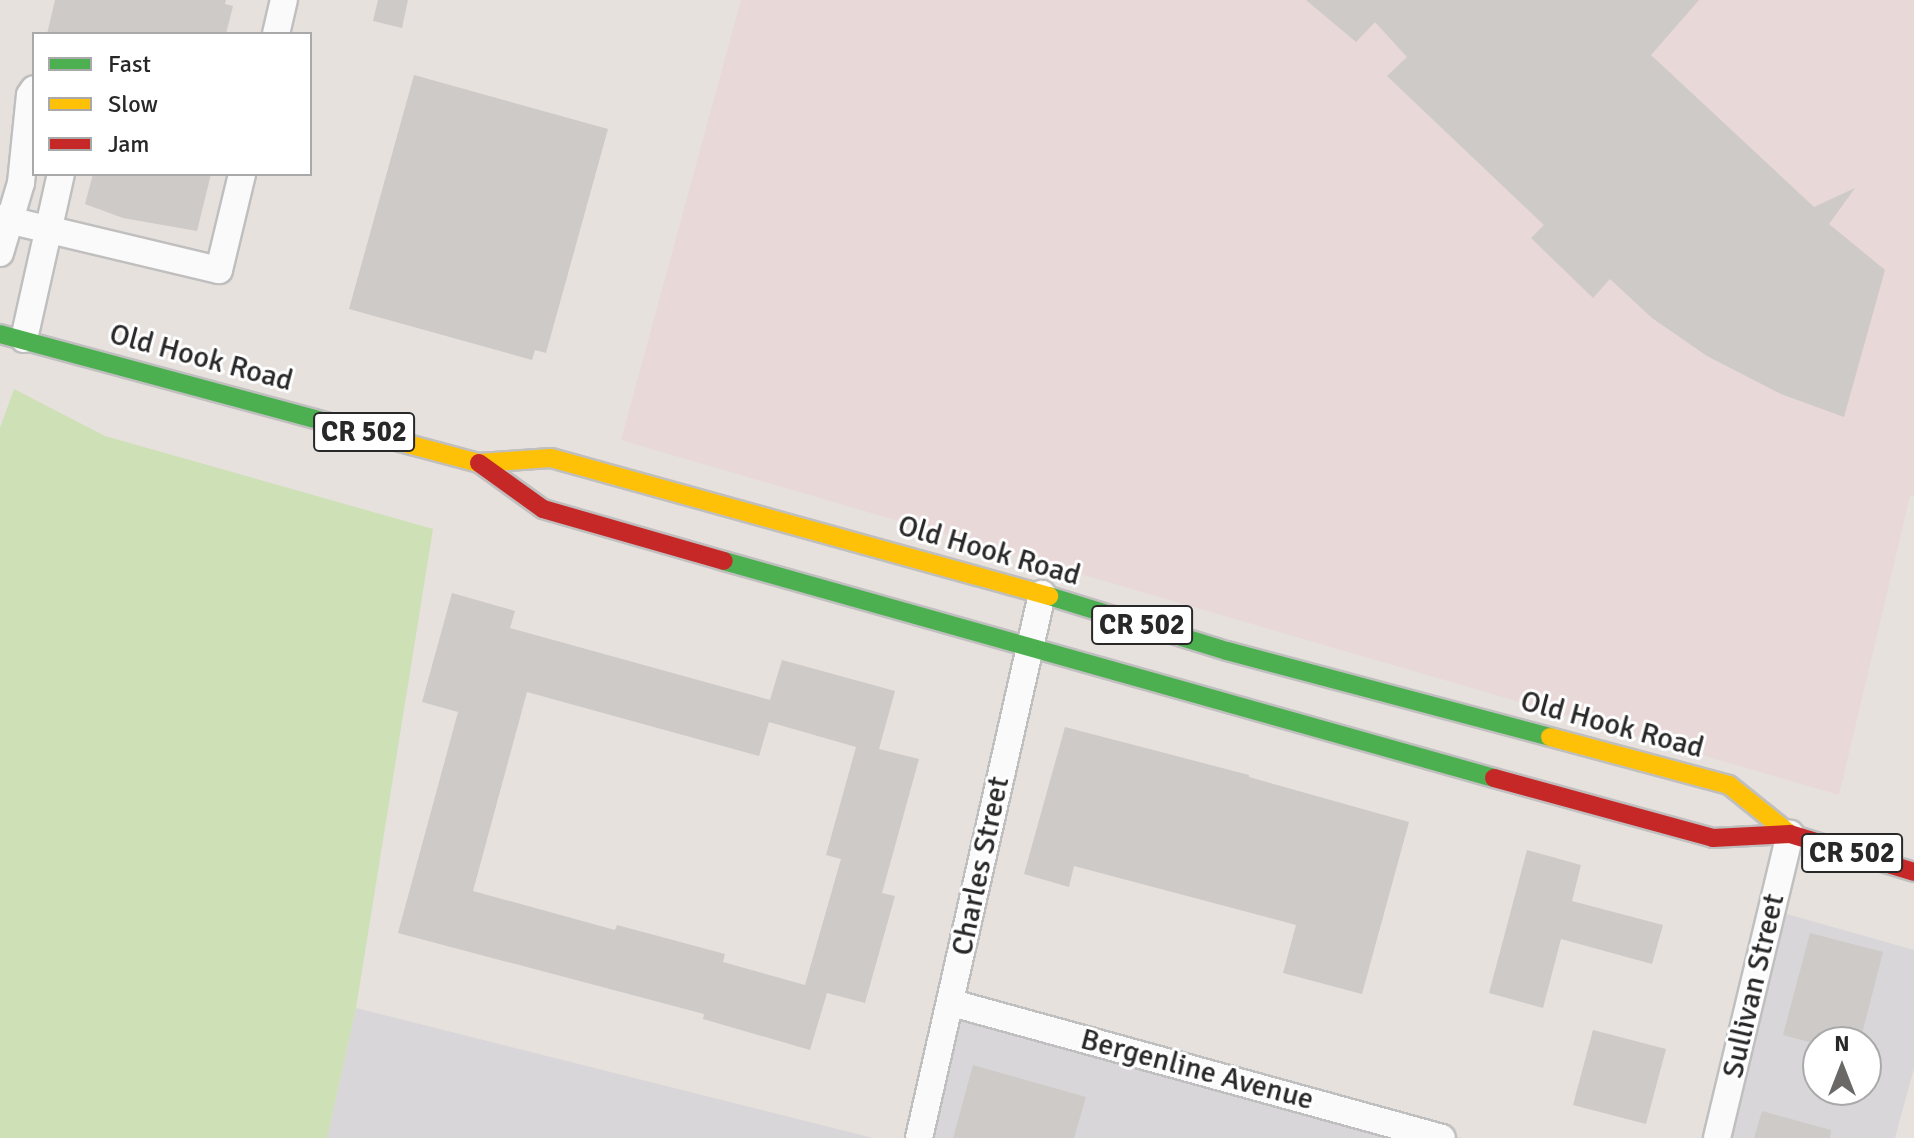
<!DOCTYPE html>
<html>
<head>
<meta charset="utf-8">
<style>
  body { margin:0 }
  #map { position:relative; width:1914px; height:1138px; overflow:hidden; background:#e6e1dd; font-family:Signika,sans-serif }
  div>[style] { position:absolute }
  .industrial>* { inset:0; background:#d9d6d9 }
  .medical>* { inset:0; background:#e8d8d8 }
  .green>* { inset:0; background:#cde0b6 }
  .building>* { inset:0; background:#cdcac7 }
  .roads { filter:drop-shadow(2px 0 #c0bfbf) drop-shadow(-2px 0 #c0bfbf) drop-shadow(0 2px #c0bfbf) drop-shadow(0 -2px #c0bfbf) }
  .street>* { height:26px; margin:-13px; padding:0 13px; transform-origin:13px; border-radius:13px; background:#fbfafa }
  .fast>* { height:18px; margin:-9px; padding:0 9px; transform-origin:9px; border-radius:9px; background:#4caf50 }
  .slow>* { height:18px; margin:-9px; padding:0 9px; transform-origin:9px; border-radius:9px; background:#ffc107 }
  .jam>* { height:18px; margin:-9px; padding:0 9px; transform-origin:9px; border-radius:9px; background:#c62828 }
  span { translate:-50% -50%; white-space:nowrap; text-align:center; line-height:1.15; -webkit-text-stroke:6px #fff; paint-order:stroke }
  .shield-label span { padding:2px 6px; background:#fff; border:2px solid; border-radius:6px; -webkit-text-stroke-width:0 }
  .shield-label { font-size:28px; color:#282828; font-weight:700 }
  .street-label { font-size:30px; color:#282828 }
  .legend { position:absolute; left:32px; top:32px; width:280px; height:144px; box-sizing:border-box; background:#fff; border:2px solid #a9a9a9; margin:0; padding:10px 14px; list-style:none; font-size:24px; color:#282828 }
  .legend li { display:flex; align-items:center; gap:16px; height:40px }
  .legend b { width:40px; border:2px solid #a9a9a9 }
  .north { position:absolute; left:1802px; top:1026px; width:80px; height:80px; box-sizing:border-box; background:#fff; border:2px solid #a9a9a9; border-radius:50%; rotate:0deg; font-size:22px; font-weight:700; line-height:32px; text-align:center; color:#282828 }
  .north::after { content:''; display:block; margin:auto; width:28px; height:36px; background:#6a6967; clip-path:polygon(50% 0,100% 100%,50% 72%,0 100%) }
</style>
</head>
<body>
<div id="map">
  <div class="industrial">
    <div style="clip-path:polygon(evenodd,1762px 907px,1914px 950px,1914px 1068px,1895px 1138px,1711px 1138px,1762px 907px,1818px 1042px,1866px 1042px,1866px 1090px,1818px 1090px,1818px 1042px)"></div>
    <div style="clip-path:polygon(957px 999px,1462px 1138px,925px 1138px)"></div>
    <div style="clip-path:polygon(356px 1008px,873px 1138px,327px 1138px)"></div>
  </div>
  <div class="medical">
    <div style="clip-path:polygon(741px 0,1914px 0,1914px 496px,1910px 496px,1839px 795px,621px 440px)"></div>
  </div>
  <div class="green">
    <div style="clip-path:polygon(14px 389px,105px 436px,433px 529px,356px 1008px,327px 1138px,0 1138px,0 428px)"></div>
  </div>
  <div class="building">
    <div style="clip-path:polygon(55px 0,226px 0,225px 4px,233px 6px,226px 34px,47px 34px)"></div>
    <div style="clip-path:polygon(378px 0,408px 0,402px 28px,373px 21px)"></div>
    <div style="clip-path:polygon(1306px 0,1699px 0,1651px 55px,1814px 207px,1855px 188px,1829px 224px,1885px 270px,1844px 417px,1781px 394px,1707px 356px,1652px 318px,1610px 279px,1593px 298px,1531px 238px,1544px 225px,1387px 76px,1407px 57px,1375px 22px,1356px 42px)"></div>
    <div style="clip-path:polygon(414px 75px,608px 129px,546px 353px,535px 350px,532px 360px,349px 309px)"></div>
    <div style="clip-path:polygon(93px 174px,211px 174px,197px 231px,123px 218px,85px 204px)"></div>
    <div style="clip-path:polygon(evenodd,452px 593px,515px 611px,510px 628px,770px 700px,782px 660px,895px 691px,879px 749px,919px 759px,882px 893px,895px 896px,865px 1003px,827px 993px,810px 1050px,703px 1019px,704px 1014px,398px 933px,458px 712px,422px 702px,452px 593px,527px 692px,759px 756px,769px 722px,856px 747px,826px 855px,841px 859px,805px 985px,723px 962px,725px 954px,617px 925px,615px 930px,473px 891px,527px 692px)"></div>
    <div style="clip-path:polygon(1065px 727px,1249px 775px,1249px 777px,1409px 822px,1362px 994px,1283px 973px,1296px 925px,1074px 866px,1069px 887px,1024px 874px)"></div>
    <div style="clip-path:polygon(1527px 850px,1581px 865px,1572px 901px,1663px 925px,1652px 964px,1561px 939px,1543px 1008px,1489px 993px)"></div>
    <div style="clip-path:polygon(1810px 933px,1883px 952px,1860px 1042px,1809px 1042px,1783px 1035px)"></div>
    <div style="clip-path:polygon(1593px 1030px,1666px 1049px,1646px 1124px,1573px 1105px)"></div>
    <div style="clip-path:polygon(973px 1065px,1086px 1097px,1074px 1138px,953px 1138px)"></div>
    <div style="clip-path:polygon(1762px 1111px,1831px 1130px,1830px 1138px,1754px 1138px)"></div>
  </div>
  <div class="roads">
    <div class="street">
      <div style="left:276px;top:34px;width:35px;rotate:-77deg"></div>
      <div style="left:0;top:218px;width:225px;rotate:13.4deg"></div>
      <div style="left:219px;top:270px;width:99px;rotate:-76.5deg"></div>
      <div style="left:0;top:253px;width:73px;rotate:-73.3deg"></div>
      <div style="left:21px;top:183px;width:88px;rotate:-84.2deg"></div>
      <div style="left:30px;top:95px;width:7px;rotate:-56deg"></div>
      <div style="left:24px;top:339px;width:169px;rotate:-77.4deg"></div>
      <div style="left:952px;top:1003px;width:508px;rotate:15.4deg"></div>
      <div style="left:919px;top:1138px;width:558px;rotate:-77.26deg"></div>
      <div style="left:1717px;top:1138px;width:313px;rotate:-76.5deg"></div>
    </div>
    <div class="fast">
      <div style="left:0;top:334px;width:414px;rotate:15.1deg"></div>
      <div style="left:724px;top:561px;width:800px;rotate:15.74deg"></div>
      <div style="left:1049px;top:596px;width:186px;rotate:17.2deg"></div>
      <div style="left:1227px;top:651px;width:334px;rotate:14.9deg"></div>
    </div>
    <div class="slow">
      <div style="left:400px;top:442px;width:82px;rotate:14.9deg"></div>
      <div style="left:479px;top:463px;width:72px;rotate:-4deg"></div>
      <div style="left:551px;top:458px;width:517px;rotate:15.49deg"></div>
      <div style="left:1550px;top:737px;width:185px;rotate:15deg"></div>
      <div style="left:1729px;top:785px;width:78px;rotate:38.8deg"></div>
    </div>
    <div class="jam">
      <div style="left:479px;top:463px;width:79px;rotate:35.7deg"></div>
      <div style="left:543px;top:509px;width:188px;rotate:16deg"></div>
      <div style="left:1494px;top:778px;width:227px;rotate:15.3deg"></div>
      <div style="left:1713px;top:838px;width:77px;rotate:-3deg"></div>
      <div style="left:1790px;top:834px;width:130px;rotate:17deg"></div>
    </div>
  </div>
  <div class="shield-label">
    <span style="left:364px;top:432px">CR 502</span>
    <span style="left:1142px;top:625px">CR 502</span>
    <span style="left:1852px;top:853px">CR 502</span>
  </div>
  <div class="street-label">
    <span style="left:201px;top:358px;rotate:15deg">Old Hook Road</span>
    <span style="left:989px;top:551px;rotate:16deg">Old Hook Road</span>
    <span style="left:1612px;top:725px;rotate:15deg">Old Hook Road</span>
    <span style="left:981px;top:866px;rotate:-78deg">Charles Street</span>
    <span style="left:1754px;top:986px;rotate:-77deg">Sullivan Street</span>
    <span style="left:1197px;top:1070px;rotate:15deg">Bergenline Avenue</span>
  </div>
  <ul class="legend">
  <li><b style="height:10px;background:#4caf50"></b>Fast</li>
  <li><b style="height:10px;background:#ffc107"></b>Slow</li>
  <li><b style="height:10px;background:#c62828"></b>Jam</li>
  </ul>
  <div class="north">N</div>
</div>
</body>
</html>
